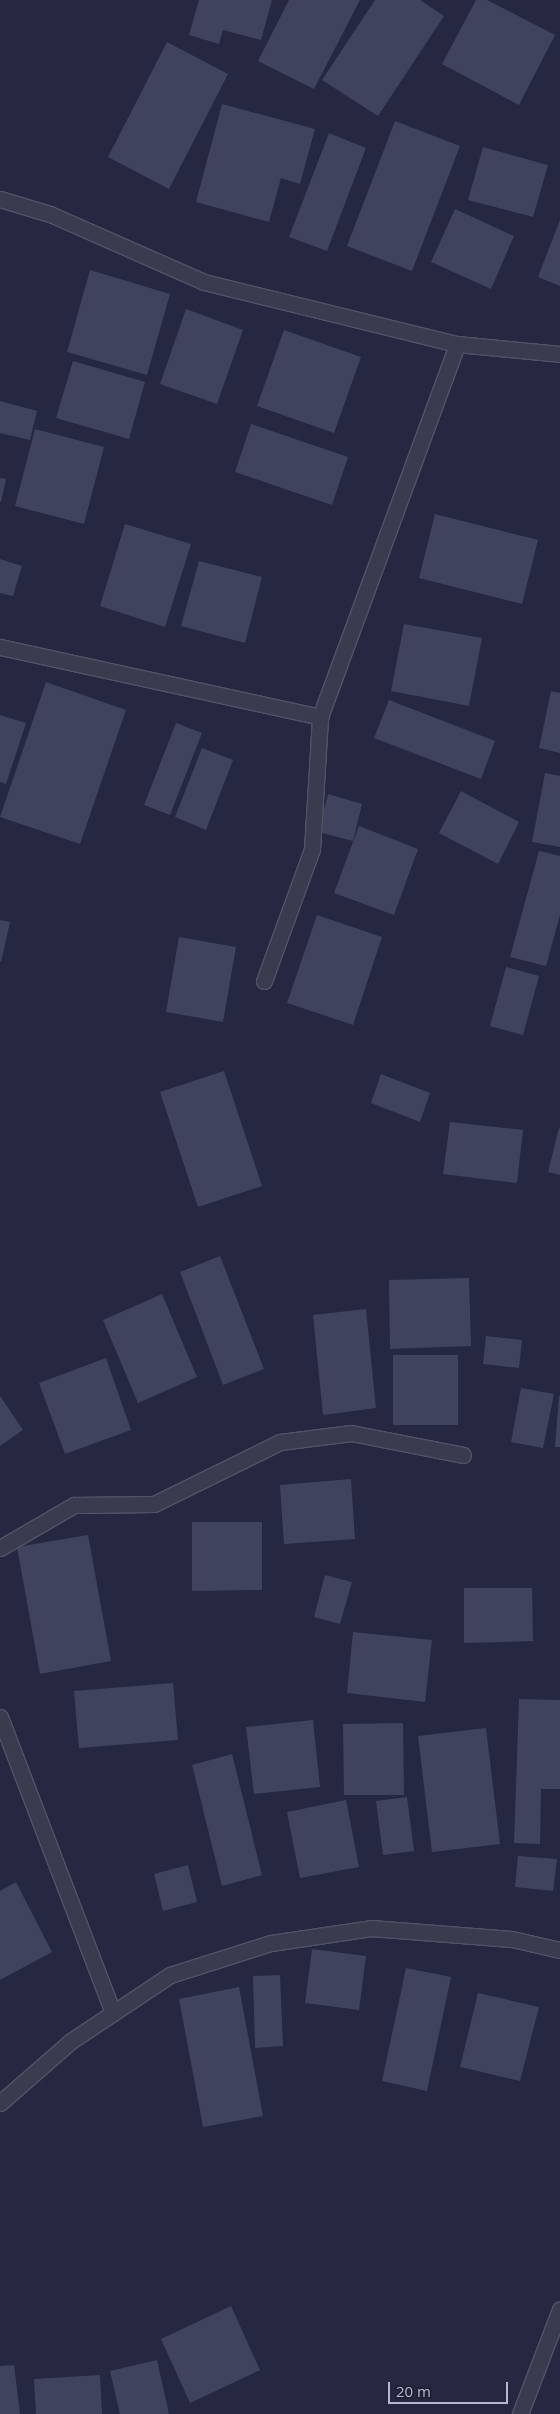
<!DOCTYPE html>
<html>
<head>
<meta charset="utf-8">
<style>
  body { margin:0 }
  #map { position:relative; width:560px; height:2414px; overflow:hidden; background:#252840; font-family:"Open Sans",sans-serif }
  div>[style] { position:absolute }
  .building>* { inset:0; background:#3f435e }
  .roads { filter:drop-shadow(1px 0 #515467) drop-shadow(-1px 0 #515467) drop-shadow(0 1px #515467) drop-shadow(0 -1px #515467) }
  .minor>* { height:15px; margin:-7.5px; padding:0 7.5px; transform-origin:7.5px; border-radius:7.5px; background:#393c4f }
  span { translate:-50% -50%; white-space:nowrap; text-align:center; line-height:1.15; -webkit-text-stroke:4px #1e2135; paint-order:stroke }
  .scale { position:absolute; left:388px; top:2382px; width:120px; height:22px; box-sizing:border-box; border:2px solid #b6b7ca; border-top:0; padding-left:6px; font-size:15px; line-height:18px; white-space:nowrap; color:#b6b7ca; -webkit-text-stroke:4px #1e2135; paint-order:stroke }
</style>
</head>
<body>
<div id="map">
  <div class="building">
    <div style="clip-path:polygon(199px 0,272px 0,261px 40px,223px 30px,219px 44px,189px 35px)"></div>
    <div style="clip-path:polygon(289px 0,360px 0,314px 89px,258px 61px)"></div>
    <div style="clip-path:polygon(375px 0,420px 0,444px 16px,378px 116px,322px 80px)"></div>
    <div style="clip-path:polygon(476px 0,487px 0,555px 35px,519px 105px,442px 64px)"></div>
    <div style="clip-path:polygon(167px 42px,228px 74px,169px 189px,108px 157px)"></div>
    <div style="clip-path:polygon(222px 104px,315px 129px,300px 184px,281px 178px,269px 222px,196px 202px)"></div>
    <div style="clip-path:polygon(395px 121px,460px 146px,412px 271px,347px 246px)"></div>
    <div style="clip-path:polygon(329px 133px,366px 148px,327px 251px,289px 237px)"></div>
    <div style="clip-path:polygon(483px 147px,548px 165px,533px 217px,468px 200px)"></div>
    <div style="clip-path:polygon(455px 209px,514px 236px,491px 289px,431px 262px)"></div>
    <div style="clip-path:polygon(560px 220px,560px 286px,538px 277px)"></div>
    <div style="clip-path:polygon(90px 270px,170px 294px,147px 375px,67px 352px)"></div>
    <div style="clip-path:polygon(186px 309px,243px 330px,217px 404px,160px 384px)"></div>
    <div style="clip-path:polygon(284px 330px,361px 357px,334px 433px,257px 406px)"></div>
    <div style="clip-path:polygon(73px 361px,145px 382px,129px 439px,56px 418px)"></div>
    <div style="clip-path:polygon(0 401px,37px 411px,30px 440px,0 433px)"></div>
    <div style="clip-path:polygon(251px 424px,348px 457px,332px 505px,235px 472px)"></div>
    <div style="clip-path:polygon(35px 429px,104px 447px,84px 524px,15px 506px)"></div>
    <div style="clip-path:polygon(0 478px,6px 479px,1px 502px,0 502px)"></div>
    <div style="clip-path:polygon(435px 514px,538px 540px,522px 604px,419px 578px)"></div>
    <div style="clip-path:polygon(125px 524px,191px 544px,165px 627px,100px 606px)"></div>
    <div style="clip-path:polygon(0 559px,22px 566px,13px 596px,0 593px)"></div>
    <div style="clip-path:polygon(199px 561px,262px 577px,245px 643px,181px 626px)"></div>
    <div style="clip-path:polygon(404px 624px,482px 638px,469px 706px,391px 691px)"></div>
    <div style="clip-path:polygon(46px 682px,126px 710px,80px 844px,0 817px)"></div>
    <div style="clip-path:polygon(551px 691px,560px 693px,560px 753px,539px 748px)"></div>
    <div style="clip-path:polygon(389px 700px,495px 741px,481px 779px,374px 738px)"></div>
    <div style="clip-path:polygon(0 715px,26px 723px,6px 784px,0 782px)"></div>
    <div style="clip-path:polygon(176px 723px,202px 733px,170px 815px,144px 805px)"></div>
    <div style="clip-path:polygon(202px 748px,233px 760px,206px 830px,175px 817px)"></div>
    <div style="clip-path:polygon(545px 773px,560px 776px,560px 847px,532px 842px)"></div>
    <div style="clip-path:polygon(461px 791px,519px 822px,498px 864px,439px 833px)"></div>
    <div style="clip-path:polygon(328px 794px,362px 804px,353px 841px,318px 832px)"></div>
    <div style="clip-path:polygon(359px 826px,418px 849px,394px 915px,334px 893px)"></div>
    <div style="clip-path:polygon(539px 851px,560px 856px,560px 915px,546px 966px,510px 957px)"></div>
    <div style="clip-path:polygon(317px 915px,382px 937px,353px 1025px,287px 1003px)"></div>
    <div style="clip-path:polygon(0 920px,10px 922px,1px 962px,0 961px)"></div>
    <div style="clip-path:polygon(179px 937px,236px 947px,223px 1022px,166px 1012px)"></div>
    <div style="clip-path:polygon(506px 967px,539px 976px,523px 1035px,490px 1026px)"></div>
    <div style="clip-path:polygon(224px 1071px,262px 1186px,198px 1207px,160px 1092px)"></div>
    <div style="clip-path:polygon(381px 1074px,430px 1093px,420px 1122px,371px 1103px)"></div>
    <div style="clip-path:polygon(450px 1122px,523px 1130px,517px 1183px,443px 1174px)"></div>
    <div style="clip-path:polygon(559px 1128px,560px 1129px,560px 1175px,548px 1172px)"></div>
    <div style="clip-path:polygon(220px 1256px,264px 1369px,223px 1385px,180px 1272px)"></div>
    <div style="clip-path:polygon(469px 1278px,471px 1346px,390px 1349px,389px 1280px)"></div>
    <div style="clip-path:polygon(162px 1294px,197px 1377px,138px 1403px,103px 1320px)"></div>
    <div style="clip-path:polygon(366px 1309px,376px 1408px,323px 1415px,313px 1315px)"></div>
    <div style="clip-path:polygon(486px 1336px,522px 1340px,519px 1368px,483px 1364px)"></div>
    <div style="clip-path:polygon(393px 1355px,458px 1355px,458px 1425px,393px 1425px)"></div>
    <div style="clip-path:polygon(106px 1358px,131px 1430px,65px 1454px,39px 1383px)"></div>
    <div style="clip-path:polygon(521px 1388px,554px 1394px,543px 1448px,511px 1442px)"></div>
    <div style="clip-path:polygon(0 1396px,23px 1430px,0 1446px)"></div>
    <div style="clip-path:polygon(559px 1396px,560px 1396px,560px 1447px,555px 1447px)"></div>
    <div style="clip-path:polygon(351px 1479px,355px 1539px,284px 1544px,280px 1485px)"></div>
    <div style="clip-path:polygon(192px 1522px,262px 1522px,262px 1590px,192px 1591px)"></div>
    <div style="clip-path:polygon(88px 1535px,111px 1661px,40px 1674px,17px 1547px)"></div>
    <div style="clip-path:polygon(325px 1575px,352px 1582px,340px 1624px,314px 1617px)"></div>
    <div style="clip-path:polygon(464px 1588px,532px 1588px,533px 1641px,464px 1643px)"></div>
    <div style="clip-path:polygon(353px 1632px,432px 1640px,425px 1702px,347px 1693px)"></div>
    <div style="clip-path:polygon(173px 1683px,178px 1740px,79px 1748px,74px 1691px)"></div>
    <div style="clip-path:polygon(519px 1699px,560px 1700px,560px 1789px,541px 1789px,540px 1844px,514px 1843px)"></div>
    <div style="clip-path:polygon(313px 1720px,320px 1787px,254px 1794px,246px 1727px)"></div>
    <div style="clip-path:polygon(403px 1723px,404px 1795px,344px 1795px,343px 1724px)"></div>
    <div style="clip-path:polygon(486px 1728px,500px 1844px,432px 1852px,418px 1736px)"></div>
    <div style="clip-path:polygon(232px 1754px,262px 1875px,222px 1886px,192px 1765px)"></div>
    <div style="clip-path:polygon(407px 1797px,414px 1851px,383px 1855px,376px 1801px)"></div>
    <div style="clip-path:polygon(346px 1800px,359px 1867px,300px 1878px,287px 1812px)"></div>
    <div style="clip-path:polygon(518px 1856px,557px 1859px,553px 1891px,515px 1887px)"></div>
    <div style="clip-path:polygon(188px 1865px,197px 1902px,163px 1911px,154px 1874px)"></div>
    <div style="clip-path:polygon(16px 1882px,52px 1952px,0 1980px,0 1891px)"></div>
    <div style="clip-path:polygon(312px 1949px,366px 1956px,359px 2010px,305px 2003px)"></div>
    <div style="clip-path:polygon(406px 1968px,451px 1977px,427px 2091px,382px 2081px)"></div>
    <div style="clip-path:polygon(280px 1975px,283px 2046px,255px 2048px,253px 1976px)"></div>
    <div style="clip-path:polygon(239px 1987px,263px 2116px,203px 2127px,179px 1999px)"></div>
    <div style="clip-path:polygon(478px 1993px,539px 2007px,520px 2081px,460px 2067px)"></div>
    <div style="clip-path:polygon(231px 2306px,260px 2370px,190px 2403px,161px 2339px)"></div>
    <div style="clip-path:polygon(157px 2360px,169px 2414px,120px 2414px,110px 2371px)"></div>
    <div style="clip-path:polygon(14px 2365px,20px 2414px,0 2414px,0 2366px)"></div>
    <div style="clip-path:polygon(100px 2375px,102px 2414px,36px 2414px,34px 2379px)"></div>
  </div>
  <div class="roads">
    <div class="minor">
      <div style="left:0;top:199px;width:52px;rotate:16.7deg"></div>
      <div style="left:50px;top:214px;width:168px;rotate:23.8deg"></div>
      <div style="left:204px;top:282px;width:260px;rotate:13.8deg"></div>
      <div style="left:457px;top:344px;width:103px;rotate:5.5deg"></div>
      <div style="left:0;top:647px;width:328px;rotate:12.3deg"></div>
      <div style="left:264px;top:981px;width:140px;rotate:-70deg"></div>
      <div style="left:312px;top:849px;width:132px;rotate:-86.5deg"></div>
      <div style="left:320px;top:717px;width:397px;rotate:-69.8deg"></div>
      <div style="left:0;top:1548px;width:86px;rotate:-30.2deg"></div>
      <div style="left:74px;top:1505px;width:80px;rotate:-0.7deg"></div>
      <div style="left:154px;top:1504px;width:140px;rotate:-26.2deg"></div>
      <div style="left:280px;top:1442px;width:72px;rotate:-7.2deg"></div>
      <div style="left:351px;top:1433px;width:114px;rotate:11.1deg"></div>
      <div style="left:0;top:1717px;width:317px;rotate:69.1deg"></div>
      <div style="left:0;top:2103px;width:94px;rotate:-41.1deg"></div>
      <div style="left:71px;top:2041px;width:119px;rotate:-33.7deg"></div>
      <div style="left:170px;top:1975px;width:106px;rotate:-17.6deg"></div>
      <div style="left:271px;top:1943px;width:101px;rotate:-8.5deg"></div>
      <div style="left:371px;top:1928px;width:141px;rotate:4.5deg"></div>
      <div style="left:512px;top:1939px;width:49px;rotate:12.9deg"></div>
      <div style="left:520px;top:2414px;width:112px;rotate:-69.1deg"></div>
    </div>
  </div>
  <div class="scale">20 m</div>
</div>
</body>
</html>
